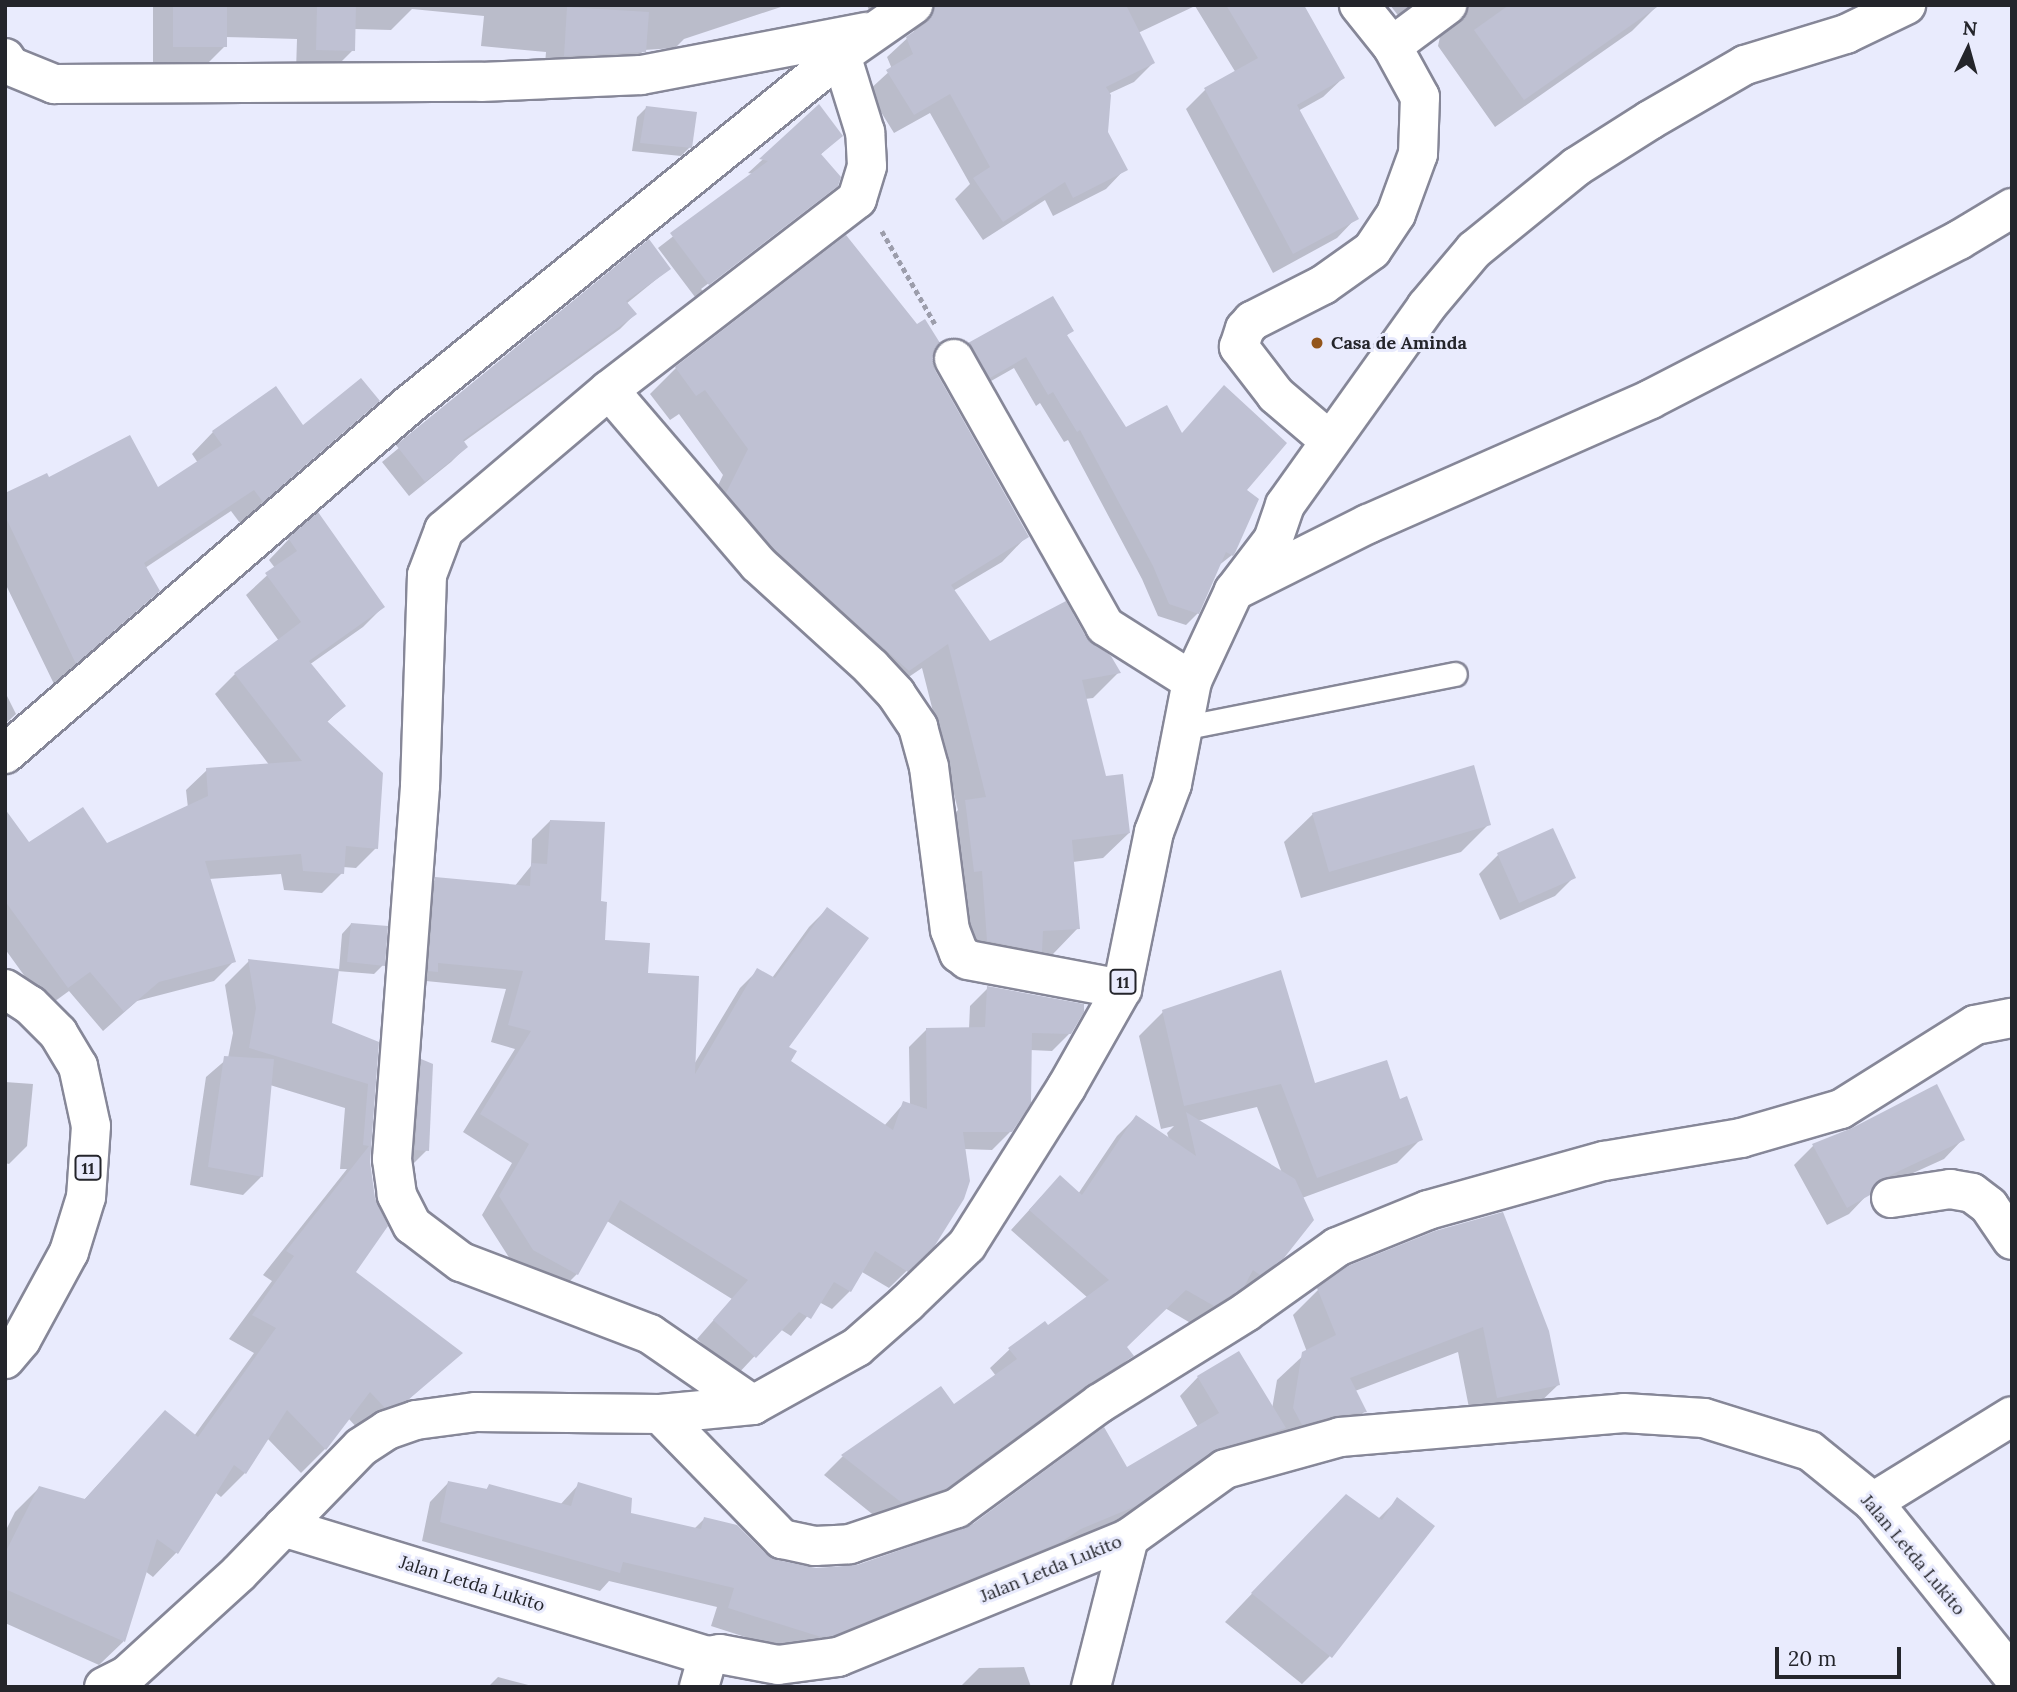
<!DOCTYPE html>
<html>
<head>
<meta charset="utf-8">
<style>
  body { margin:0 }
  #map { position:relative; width:2017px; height:1692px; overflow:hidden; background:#e9ebfd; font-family:Lora,serif }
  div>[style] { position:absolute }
  .shadow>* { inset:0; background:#0003 }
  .building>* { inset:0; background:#bfc1d3 }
  .path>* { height:4.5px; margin-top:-2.25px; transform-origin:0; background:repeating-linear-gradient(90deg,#9c9dab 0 5px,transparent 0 8.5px) }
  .roads { filter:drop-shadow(2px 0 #868798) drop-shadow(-2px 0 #868798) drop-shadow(0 2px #868798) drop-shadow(0 -2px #868798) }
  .lane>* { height:23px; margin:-11.5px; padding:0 11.5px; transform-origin:11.5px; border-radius:11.5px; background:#fff }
  .street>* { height:38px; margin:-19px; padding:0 19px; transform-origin:19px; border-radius:19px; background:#fff }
  .secondary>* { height:38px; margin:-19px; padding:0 19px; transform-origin:19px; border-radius:19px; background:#fff }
  .highway>* { height:38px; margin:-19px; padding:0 19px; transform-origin:19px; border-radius:19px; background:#fff }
  .dots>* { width:19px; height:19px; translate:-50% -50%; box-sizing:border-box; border:4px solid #e9ebfd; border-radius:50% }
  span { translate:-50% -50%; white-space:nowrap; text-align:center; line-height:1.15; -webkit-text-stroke:6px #e9ebfd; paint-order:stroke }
  .shield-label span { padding:2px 5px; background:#e9ebfd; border:2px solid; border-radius:5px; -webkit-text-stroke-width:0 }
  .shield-label { font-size:16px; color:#24252b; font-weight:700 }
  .poi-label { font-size:18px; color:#24252b; font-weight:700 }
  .left { translate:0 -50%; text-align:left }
  .street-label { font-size:18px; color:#24252b }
  .frame { position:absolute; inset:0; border:7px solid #24252b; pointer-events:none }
  .north { position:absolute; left:1933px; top:14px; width:70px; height:70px; -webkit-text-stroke:5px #e9ebfd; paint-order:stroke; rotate:5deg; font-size:19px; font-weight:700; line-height:28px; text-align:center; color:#24252b }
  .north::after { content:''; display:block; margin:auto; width:24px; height:32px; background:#24252b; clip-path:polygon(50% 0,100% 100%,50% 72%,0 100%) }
  .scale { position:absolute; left:1775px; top:1647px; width:126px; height:32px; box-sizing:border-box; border:4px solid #24252b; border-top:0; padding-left:9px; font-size:21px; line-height:24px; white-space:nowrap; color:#24252b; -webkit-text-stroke:5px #e9ebfd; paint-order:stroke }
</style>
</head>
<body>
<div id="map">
  <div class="shadow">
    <div style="clip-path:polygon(153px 5px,787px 5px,684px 39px,675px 48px,644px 50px,623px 72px,544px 77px,546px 52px,481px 46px,484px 16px,412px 9px,391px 30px,354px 29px,353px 50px,332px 71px,296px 71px,297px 39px,225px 37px,225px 46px,204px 67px,153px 67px)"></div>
    <div style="clip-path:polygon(867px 5px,885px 5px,870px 13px)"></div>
    <div style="clip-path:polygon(904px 5px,1299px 5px,1343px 78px,1323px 97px,1298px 111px,1356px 218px,1337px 238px,1273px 273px,1186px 109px,1205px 90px,1236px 73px,1195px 6px,1138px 33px,1153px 63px,1134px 82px,1108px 94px,1106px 133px,1125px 169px,1106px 189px,1053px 216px,1045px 200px,983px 240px,955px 199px,970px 184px,930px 113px,894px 133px,868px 91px,892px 69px,887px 57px,914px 32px,916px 23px)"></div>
    <div style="clip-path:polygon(1390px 5px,1658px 5px,1632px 31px,1495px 127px,1438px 46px,1441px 32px,1400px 18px)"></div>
    <div style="clip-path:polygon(819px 107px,841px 136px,820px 155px,837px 185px,701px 289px,703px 291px,695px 297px,658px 248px,754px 174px,748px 173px)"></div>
    <div style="clip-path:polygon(646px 108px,690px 147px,681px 156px,632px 151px,637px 117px)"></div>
    <div style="clip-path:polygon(846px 237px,930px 358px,933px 370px,1027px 536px,1002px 562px,953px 591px,990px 644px,1085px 638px,1118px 673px,1093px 698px,1085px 699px,1105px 777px,1129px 833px,1103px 858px,1073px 862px,1078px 928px,1053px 954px,962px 966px,941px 827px,958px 810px,922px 668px,882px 695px,702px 519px,723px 475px,679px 414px,670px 420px,650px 394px,676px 368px)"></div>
    <div style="clip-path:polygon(648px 241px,669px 269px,626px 304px,635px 314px,620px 329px,462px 443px,466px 447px,451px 462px,409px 496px,382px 462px)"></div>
    <div style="clip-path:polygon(1072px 330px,1066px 336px,1125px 429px,1181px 435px,1244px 490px,1232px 555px,1218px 566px,1198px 613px,1186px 625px,1158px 616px,1142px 579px,1068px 440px,1064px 442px,1040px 403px,1036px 406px,1014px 368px,977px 389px,957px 357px,969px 345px)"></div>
    <div style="clip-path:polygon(377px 401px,240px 523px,231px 511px,145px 568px,158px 591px,54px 684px,5px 583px,5px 495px,48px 479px,158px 489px,198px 463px,192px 454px,213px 432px,303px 428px)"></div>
    <div style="clip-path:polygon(289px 539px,383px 607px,363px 627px,309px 665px,344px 706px,326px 723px,376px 848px,356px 868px,343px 867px,342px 873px,322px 893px,284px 890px,281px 874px,209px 879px,234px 961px,214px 981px,137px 1001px,103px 1031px,69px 991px,47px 1007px,5px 949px,5px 839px,29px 844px,106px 845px,188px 808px,186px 790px,207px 770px,270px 766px,215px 694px,235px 674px,279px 641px,246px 595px,275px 568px,269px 560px)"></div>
    <div style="clip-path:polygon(5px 692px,16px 714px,5px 724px)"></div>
    <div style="clip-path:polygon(1313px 814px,1489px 824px,1461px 852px,1301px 898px,1284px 842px)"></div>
    <div style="clip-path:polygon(550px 821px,599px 903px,603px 942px,646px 974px,693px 1066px,740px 988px,758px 970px,772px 978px,809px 927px,827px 909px,787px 1048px,789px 1062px,884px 1126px,904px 1103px,910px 1105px,909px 1047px,927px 1029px,969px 1029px,970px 1006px,988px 988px,1070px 1033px,1052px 1051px,1030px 1050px,1011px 1131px,992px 1150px,964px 1149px,932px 1246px,889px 1288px,862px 1272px,850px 1291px,832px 1309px,819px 1302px,791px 1336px,780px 1329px,737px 1375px,697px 1339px,732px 1299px,607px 1221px,577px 1274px,559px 1292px,515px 1267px,482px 1215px,512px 1163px,463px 1132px,515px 1049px,491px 1042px,506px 989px,426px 981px,418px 989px,418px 896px,436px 879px,514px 887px,531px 866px,532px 839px)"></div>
    <div style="clip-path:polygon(1498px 855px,1574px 877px,1555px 896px,1500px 920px,1479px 874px)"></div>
    <div style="clip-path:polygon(351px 924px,383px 965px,374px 974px,337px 971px,330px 1024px,377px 1043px,369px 1162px,354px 1272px,460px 1353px,382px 1423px,360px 1431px,348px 1418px,325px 1449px,301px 1473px,267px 1438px,245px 1473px,221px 1497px,216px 1493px,176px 1553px,153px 1577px,145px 1571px,123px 1642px,99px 1665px,5px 1623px,5px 1532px,15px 1512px,39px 1488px,83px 1501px,165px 1412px,194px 1436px,254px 1353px,229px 1339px,272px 1281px,263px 1275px,347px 1169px,340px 1169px,345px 1108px,270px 1085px,262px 1176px,243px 1195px,190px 1185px,206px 1077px,228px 1058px,233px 1033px,225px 985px,249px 961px,339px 970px,342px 934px)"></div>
    <div style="clip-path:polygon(evenodd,1163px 1012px,1314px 1086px,1399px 1101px,1421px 1139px,1397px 1163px,1302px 1198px,1283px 1256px,1263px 1277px,1239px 1294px,1237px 1291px,1222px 1306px,1194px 1325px,1165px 1308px,1125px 1347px,1131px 1356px,1112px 1375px,1066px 1404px,926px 1507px,882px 1522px,824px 1475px,843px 1456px,941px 1388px,953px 1406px,996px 1376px,990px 1368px,1010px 1349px,1048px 1327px,1088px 1298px,1011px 1230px,1041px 1197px,1078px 1194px,1117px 1136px,1136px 1117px,1169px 1139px,1167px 1133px,1174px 1126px,1161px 1129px,1139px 1036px,1163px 1012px,1257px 1107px,1282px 1173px,1197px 1121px,1257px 1107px)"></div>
    <div style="clip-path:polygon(422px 1061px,427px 1150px,408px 1169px,403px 1080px)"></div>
    <div style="clip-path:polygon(5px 1082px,33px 1084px,27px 1146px,9px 1164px,5px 1163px)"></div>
    <div style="clip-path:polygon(1962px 1140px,1944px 1159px,1869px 1193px,1849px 1214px,1827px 1225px,1794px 1165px,1813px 1146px)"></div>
    <div style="clip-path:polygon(1436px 1232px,1558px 1385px,1532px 1410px,1472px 1423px,1458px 1352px,1355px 1391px,1365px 1411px,1340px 1437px,1115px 1524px,801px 1655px,711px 1626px,717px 1607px,609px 1581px,600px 1591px,422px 1541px,430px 1502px,448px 1483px,485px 1491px,489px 1486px,560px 1505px,579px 1484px,629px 1514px,694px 1529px,704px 1519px,777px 1562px,816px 1570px,852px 1568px,1127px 1469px,1198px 1427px,1180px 1396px,1198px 1377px,1272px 1409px,1277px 1380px,1307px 1352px,1293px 1315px,1319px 1289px)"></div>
    <div style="clip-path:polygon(1398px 1499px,1330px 1656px,1302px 1684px,1225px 1622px,1318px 1524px,1378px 1519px)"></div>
    <div style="clip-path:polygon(1024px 1667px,1031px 1687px,960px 1687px,979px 1668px)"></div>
    <div style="clip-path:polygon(498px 1677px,536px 1687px,488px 1687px)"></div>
  </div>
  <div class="building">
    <div style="clip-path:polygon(173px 5px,227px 5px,227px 47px,173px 47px)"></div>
    <div style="clip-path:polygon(317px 5px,356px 5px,355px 51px,316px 50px)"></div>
    <div style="clip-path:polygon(935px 5px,1126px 5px,1155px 63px,1106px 87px,1111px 95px,1108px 132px,1128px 170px,1073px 198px,1065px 182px,1003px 222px,973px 178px,990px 167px,950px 94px,914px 115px,886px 70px,913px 54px,906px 37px,926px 23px)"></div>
    <div style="clip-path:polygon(1226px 5px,1304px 5px,1345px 78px,1297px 105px,1359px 219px,1293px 254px,1204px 88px,1258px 58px)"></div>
    <div style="clip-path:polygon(1509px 5px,1660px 5px,1524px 100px,1474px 30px)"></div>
    <div style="clip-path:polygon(567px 7px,649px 12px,646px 52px,564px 56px)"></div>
    <div style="clip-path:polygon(819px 104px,843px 136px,821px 154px,841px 177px,838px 186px,709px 285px,670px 233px,768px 161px,759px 159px)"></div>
    <div style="clip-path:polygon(646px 106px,697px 112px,692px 148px,640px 143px)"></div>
    <div style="clip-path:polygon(846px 235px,917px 324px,925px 319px,940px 343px,932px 358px,935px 370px,1029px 537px,951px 585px,990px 641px,1066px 601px,1086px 637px,1111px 656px,1121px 673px,1082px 680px,1106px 776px,1123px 774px,1130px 833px,1072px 840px,1080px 929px,1043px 931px,1042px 952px,987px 941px,982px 871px,974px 872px,965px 800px,986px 797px,948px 644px,909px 671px,774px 549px,726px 493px,748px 449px,705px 390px,696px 396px,675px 367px)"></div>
    <div style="clip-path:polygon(649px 239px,671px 269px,626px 301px,637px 314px,463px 440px,468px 447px,425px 482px,396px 445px)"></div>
    <div style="clip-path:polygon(1053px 296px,1074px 331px,1067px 335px,1126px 427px,1167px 405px,1182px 433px,1224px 385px,1287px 443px,1247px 490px,1259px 499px,1235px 553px,1233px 556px,1226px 552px,1199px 614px,1169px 604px,1153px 566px,1080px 430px,1077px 432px,1053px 392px,1048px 395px,1026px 357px,990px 378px,968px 343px)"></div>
    <div style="clip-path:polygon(361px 378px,380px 401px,263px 502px,254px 490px,144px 563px,160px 591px,76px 664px,5px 516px,5px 493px,47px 473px,49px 477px,130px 435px,158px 487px,222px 445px,212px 431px,276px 386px,303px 425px)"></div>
    <div style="clip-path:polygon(318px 512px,385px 607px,309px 661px,346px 706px,327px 721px,383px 773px,378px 849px,346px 846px,344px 874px,303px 871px,301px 854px,205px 861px,236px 962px,159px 982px,124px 1012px,90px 972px,68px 988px,5px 901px,5px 809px,29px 842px,83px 807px,107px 843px,208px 796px,206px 768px,302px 761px,234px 673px,301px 622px,265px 573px,297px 551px,288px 538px)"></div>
    <div style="clip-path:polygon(1474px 765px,1491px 825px,1329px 872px,1312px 813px)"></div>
    <div style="clip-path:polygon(550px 820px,605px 822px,601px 901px,607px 902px,605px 940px,650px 943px,648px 973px,699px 976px,695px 1074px,757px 968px,775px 978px,827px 907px,869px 938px,789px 1047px,797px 1051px,791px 1061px,893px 1130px,903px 1101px,927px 1109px,926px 1028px,985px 1027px,987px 986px,1084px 1004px,1084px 1012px,1071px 1034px,1032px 1033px,1031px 1103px,1012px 1132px,963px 1132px,970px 1181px,964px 1199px,934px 1247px,908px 1272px,875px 1251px,851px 1292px,834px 1282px,811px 1319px,799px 1312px,756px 1358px,713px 1320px,748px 1280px,620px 1200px,578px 1275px,533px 1250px,499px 1196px,529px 1144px,480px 1114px,531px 1031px,508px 1025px,523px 971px,438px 963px,438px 972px,428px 971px,435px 877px,530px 886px,531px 863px,547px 864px)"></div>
    <div style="clip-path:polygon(1553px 828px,1576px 878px,1519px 903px,1497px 853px)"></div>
    <div style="clip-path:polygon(351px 923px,388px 926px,385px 966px,347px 962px)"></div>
    <div style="clip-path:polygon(248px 959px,339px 969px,332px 1023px,379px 1042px,370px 1162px,375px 1198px,388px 1226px,356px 1272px,463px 1353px,408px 1400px,385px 1408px,370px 1392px,326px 1450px,287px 1410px,246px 1474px,234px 1465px,178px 1554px,157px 1539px,125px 1642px,5px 1589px,5px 1553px,39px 1486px,85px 1499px,165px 1410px,198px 1437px,276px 1328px,252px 1315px,294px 1256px,286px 1251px,369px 1146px,363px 1145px,368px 1084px,249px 1048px,256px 1008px)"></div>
    <div style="clip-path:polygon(1281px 970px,1315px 1083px,1387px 1060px,1400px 1099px,1407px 1096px,1423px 1140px,1317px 1178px,1281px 1084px,1184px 1106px,1162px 1010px)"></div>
    <div style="clip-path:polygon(224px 1056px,274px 1059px,263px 1177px,208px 1167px)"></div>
    <div style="clip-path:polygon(421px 1059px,433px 1064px,429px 1151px,415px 1150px)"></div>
    <div style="clip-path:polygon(1937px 1084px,1965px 1140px,1878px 1181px,1870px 1195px,1847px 1208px,1812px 1144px,1852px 1128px)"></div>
    <div style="clip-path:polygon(1186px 1112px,1295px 1179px,1314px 1220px,1284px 1258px,1260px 1275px,1253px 1270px,1244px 1287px,1214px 1306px,1186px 1290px,1127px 1347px,1134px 1356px,1087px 1385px,947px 1488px,902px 1503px,841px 1455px,941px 1386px,954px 1404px,1017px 1359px,1008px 1348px,1045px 1321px,1048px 1325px,1109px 1280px,1029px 1210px,1060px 1175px,1082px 1195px,1136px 1115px,1196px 1156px)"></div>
    <div style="clip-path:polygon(1503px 1212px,1549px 1331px,1560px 1385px,1497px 1398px,1483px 1327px,1350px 1378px,1367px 1412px,1334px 1416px,1302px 1425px,1293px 1408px,1302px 1352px,1336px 1335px,1317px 1288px,1348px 1266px,1435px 1231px)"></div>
    <div style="clip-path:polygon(1239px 1351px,1286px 1428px,1213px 1451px,1136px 1506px,1081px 1529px,1061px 1542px,832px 1636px,821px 1637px,728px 1608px,734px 1588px,623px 1562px,620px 1573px,440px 1522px,448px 1481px,487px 1489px,489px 1484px,571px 1506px,578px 1482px,632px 1498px,631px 1513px,701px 1529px,704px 1517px,737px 1525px,766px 1554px,777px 1560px,816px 1568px,857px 1565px,970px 1526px,1104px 1427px,1127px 1467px,1219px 1413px,1197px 1376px)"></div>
    <div style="clip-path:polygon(1346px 1494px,1382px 1520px,1397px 1497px,1435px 1526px,1332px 1658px,1251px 1593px)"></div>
  </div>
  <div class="path">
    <div style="left:882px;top:231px;width:107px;rotate:60.3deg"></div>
  </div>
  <div class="roads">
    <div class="lane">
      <div style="left:1182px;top:728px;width:278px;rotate:-11.2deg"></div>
    </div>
    <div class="street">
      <div style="left:1392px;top:46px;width:69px;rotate:-36.7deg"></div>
      <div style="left:5px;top:58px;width:9px;rotate:58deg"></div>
      <div style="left:10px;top:66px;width:48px;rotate:22.2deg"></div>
      <div style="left:54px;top:84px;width:427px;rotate:-0.3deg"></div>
      <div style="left:481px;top:82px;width:160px;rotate:-2.5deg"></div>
      <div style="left:641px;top:75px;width:229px;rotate:-10.8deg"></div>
      <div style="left:954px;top:359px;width:307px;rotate:60.5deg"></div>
      <div style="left:1105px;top:626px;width:103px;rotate:32.3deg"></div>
      <div style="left:609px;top:390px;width:229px;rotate:49.4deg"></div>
      <div style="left:758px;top:564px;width:153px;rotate:42.3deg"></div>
      <div style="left:871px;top:667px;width:37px;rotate:47deg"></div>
      <div style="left:896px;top:694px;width:40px;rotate:56deg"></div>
      <div style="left:918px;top:727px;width:41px;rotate:74.6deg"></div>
      <div style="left:929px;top:767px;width:164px;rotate:82.7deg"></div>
      <div style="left:950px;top:930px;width:25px;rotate:69deg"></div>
      <div style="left:959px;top:953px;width:11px;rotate:38deg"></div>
      <div style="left:968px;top:960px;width:157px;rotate:10.7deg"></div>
      <div style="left:1330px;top:441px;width:71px;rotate:-139.6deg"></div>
      <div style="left:1276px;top:395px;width:61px;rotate:-127.6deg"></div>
      <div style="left:1239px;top:347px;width:19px;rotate:-72deg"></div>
      <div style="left:1245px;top:329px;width:11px;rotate:-49deg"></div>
      <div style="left:1252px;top:321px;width:80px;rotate:-26.9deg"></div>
      <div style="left:1323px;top:285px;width:60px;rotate:-35.5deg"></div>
      <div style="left:1372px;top:250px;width:43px;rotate:-56.3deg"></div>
      <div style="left:1396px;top:214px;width:64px;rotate:-69.9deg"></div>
      <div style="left:1418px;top:154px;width:57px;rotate:-88deg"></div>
      <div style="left:1420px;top:97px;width:58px;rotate:-118.8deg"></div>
      <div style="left:1392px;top:46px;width:53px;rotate:-128.8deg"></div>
      <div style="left:1234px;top:591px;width:150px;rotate:-26.6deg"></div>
      <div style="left:1368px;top:524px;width:309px;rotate:-23.8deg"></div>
      <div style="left:1651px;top:399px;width:347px;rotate:-27.3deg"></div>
      <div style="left:1959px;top:240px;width:62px;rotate:-31.1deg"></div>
      <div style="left:5px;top:754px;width:535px;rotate:-40.83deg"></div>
      <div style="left:410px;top:404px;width:555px;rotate:-39deg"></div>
      <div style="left:841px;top:55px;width:88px;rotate:-34.8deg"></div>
      <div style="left:1891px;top:1198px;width:60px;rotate:-8.7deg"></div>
      <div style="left:1950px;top:1189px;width:22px;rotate:10deg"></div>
      <div style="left:1972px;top:1193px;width:21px;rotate:37deg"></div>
      <div style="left:1989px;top:1206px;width:41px;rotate:55.9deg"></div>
      <div style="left:753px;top:1405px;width:125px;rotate:-145.4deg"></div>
      <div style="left:650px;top:1334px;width:202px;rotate:-159.1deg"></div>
      <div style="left:461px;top:1262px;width:61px;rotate:-142.9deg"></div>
      <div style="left:412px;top:1225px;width:34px;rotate:-117deg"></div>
      <div style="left:397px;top:1195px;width:36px;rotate:-98deg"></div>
      <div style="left:392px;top:1159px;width:374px;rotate:-85.7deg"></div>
      <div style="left:420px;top:786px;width:211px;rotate:-88.1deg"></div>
      <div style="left:427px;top:575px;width:48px;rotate:-69.3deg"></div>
      <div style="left:444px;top:530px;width:216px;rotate:-40.3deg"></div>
      <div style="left:609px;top:390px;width:313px;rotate:-37.6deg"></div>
      <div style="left:857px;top:199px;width:34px;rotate:-73deg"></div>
      <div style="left:867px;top:166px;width:34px;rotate:-93deg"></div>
      <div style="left:865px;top:132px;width:81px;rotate:-107.3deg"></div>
      <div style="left:660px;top:1414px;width:175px;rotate:45.7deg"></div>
      <div style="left:782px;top:1539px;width:34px;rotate:12deg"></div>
      <div style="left:815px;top:1546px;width:35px;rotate:-3deg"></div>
      <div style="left:850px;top:1544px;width:113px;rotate:-18.6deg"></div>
      <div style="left:957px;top:1508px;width:177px;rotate:-36.3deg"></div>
      <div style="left:1100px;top:1403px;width:172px;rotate:-31.9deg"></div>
      <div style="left:1246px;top:1312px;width:112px;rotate:-35.5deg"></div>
      <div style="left:1337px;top:1247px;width:98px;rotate:-22.1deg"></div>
      <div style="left:1428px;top:1210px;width:183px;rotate:-15.6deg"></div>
      <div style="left:1604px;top:1161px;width:139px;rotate:-9.5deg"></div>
      <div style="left:1741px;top:1138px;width:104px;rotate:-16.2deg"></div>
      <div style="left:1841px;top:1109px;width:158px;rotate:-32.1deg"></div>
      <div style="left:1975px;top:1025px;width:38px;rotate:-11deg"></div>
      <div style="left:1873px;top:1502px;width:163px;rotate:-31.7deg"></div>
      <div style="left:699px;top:1687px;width:32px;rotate:-74deg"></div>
      <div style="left:1091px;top:1687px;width:154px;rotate:-75.7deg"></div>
    </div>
    <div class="secondary">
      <div style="left:283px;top:1527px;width:444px;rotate:16.9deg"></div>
      <div style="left:708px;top:1656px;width:12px;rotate:-9deg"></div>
      <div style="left:720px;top:1654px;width:59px;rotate:10.7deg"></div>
      <div style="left:778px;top:1665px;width:61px;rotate:-7.6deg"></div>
      <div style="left:838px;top:1657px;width:314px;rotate:-22.2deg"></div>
      <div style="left:1129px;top:1538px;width:118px;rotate:-35.7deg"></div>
      <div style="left:1225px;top:1469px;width:119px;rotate:-15.5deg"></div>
      <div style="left:1340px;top:1437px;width:285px;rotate:-4.8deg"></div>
      <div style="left:1624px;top:1413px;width:80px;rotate:3.6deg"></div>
      <div style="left:1704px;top:1418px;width:111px;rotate:17.3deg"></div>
      <div style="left:1810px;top:1451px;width:81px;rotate:39deg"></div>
      <div style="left:1873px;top:1502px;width:222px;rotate:51.2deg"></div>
    </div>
    <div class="highway">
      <div style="left:5px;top:989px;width:30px;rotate:33deg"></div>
      <div style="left:30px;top:1005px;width:40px;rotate:45deg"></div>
      <div style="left:58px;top:1033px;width:39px;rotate:59deg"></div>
      <div style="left:78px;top:1066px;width:61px;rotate:77.8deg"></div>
      <div style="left:91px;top:1126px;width:71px;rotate:94deg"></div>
      <div style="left:86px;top:1197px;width:58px;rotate:107.2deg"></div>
      <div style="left:69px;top:1252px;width:100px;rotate:118.6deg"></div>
      <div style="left:21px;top:1340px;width:25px;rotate:130deg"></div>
      <div style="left:104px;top:1687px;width:25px;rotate:-27deg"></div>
      <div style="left:126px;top:1676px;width:153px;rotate:-42.3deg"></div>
      <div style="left:239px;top:1573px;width:175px;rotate:-45.9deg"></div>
      <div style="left:361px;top:1447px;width:31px;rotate:-33deg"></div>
      <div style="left:387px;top:1430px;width:31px;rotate:-19deg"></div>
      <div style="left:416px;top:1420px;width:61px;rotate:-7.6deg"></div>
      <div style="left:476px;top:1412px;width:184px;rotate:0.6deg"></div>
      <div style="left:660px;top:1414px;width:93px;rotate:-5.5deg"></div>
      <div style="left:753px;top:1405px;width:119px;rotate:-29.1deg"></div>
      <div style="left:857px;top:1347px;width:67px;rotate:-41.3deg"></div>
      <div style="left:907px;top:1303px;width:83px;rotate:-44deg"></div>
      <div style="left:967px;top:1245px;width:186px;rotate:-57.8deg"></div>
      <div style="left:1066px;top:1088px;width:114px;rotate:-60.5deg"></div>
      <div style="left:1122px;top:989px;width:160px;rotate:-78.5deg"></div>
      <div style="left:1154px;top:832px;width:51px;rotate:-69.4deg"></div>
      <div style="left:1172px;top:784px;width:105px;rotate:-79deg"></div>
      <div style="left:1192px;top:681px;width:99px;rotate:-65deg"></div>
      <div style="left:1234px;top:591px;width:64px;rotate:-52.6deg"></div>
      <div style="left:1273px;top:540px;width:37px;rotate:-71deg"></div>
      <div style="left:1285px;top:505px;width:243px;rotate:-54.5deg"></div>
      <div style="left:1426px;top:307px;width:75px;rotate:-49.9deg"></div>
      <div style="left:1474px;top:250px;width:132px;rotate:-39.1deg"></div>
      <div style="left:1576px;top:167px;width:88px;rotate:-32.4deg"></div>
      <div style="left:1650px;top:120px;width:110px;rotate:-30.1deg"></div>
      <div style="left:1745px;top:65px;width:106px;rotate:-17.1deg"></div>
      <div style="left:1846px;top:34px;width:67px;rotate:-25.8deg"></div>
    </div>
  </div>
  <div class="dots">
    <div style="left:1317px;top:343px;background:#93551b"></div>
  </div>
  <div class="shield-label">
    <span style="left:1123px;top:982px">11</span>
    <span style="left:88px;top:1168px">11</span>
  </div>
  <div class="poi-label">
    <span class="left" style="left:1331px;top:343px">Casa de Aminda</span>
  </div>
  <div class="street-label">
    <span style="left:1913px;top:1555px;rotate:50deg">Jalan Letda Lukito</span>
    <span style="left:1051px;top:1569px;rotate:-22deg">Jalan Letda Lukito</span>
    <span style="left:472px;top:1584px;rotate:17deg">Jalan Letda Lukito</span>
  </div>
  <div class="frame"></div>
  <div class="north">N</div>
  <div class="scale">20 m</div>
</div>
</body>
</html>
